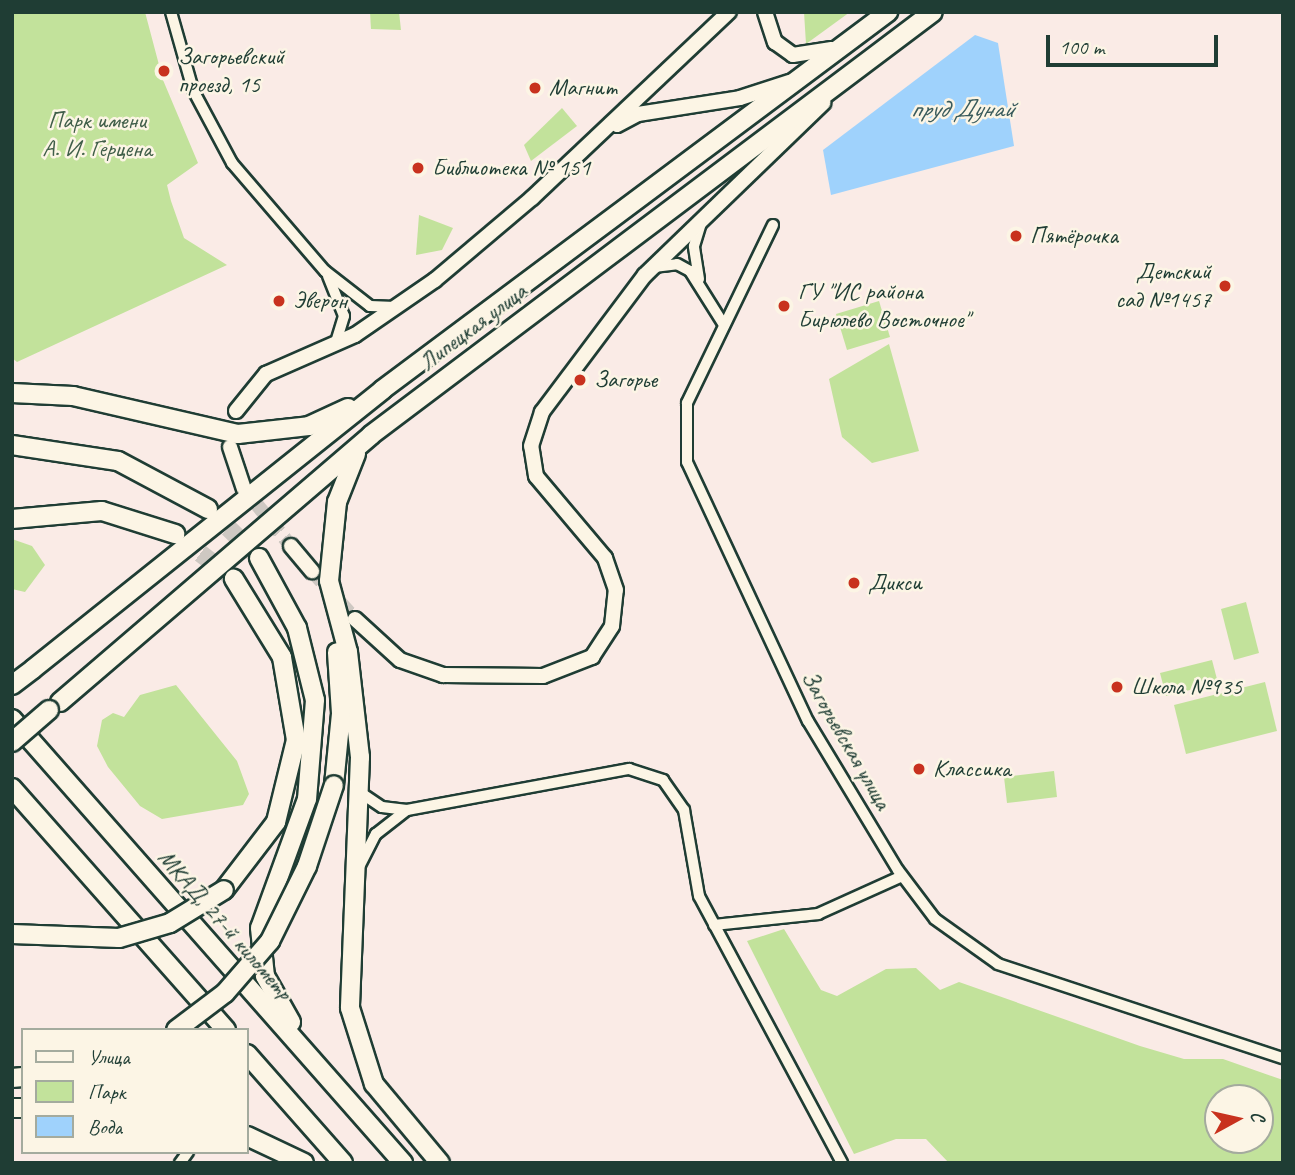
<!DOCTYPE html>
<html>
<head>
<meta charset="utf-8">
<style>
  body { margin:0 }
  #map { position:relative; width:1295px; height:1175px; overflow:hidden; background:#faebe6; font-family:Caveat,sans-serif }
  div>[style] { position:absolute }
  .green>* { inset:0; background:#c2e29b }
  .water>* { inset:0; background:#9fd2fc }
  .tertiary-tunnel>* { height:14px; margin-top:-7px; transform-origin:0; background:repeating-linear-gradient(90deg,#cec8c2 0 14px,transparent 0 21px) }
  .trunk-tunnel>* { height:18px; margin-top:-9px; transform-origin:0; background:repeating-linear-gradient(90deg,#cec8c2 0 18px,transparent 0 27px) }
  .roads { filter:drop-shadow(2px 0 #1f3d34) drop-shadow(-2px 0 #1f3d34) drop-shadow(0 2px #1f3d34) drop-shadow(0 -2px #1f3d34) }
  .minor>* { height:10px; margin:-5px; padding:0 5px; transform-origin:5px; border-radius:5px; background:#fcf5e5 }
  .tertiary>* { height:14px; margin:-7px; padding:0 7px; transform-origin:7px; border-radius:7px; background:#fcf5e5 }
  .primary>* { height:18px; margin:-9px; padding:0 9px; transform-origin:9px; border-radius:9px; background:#fcf5e5 }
  .trunk>* { height:18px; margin:-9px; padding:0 9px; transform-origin:9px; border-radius:9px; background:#fcf5e5 }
  .bridges { filter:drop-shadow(2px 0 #1f3d34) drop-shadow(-2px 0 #1f3d34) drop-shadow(0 2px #1f3d34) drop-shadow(0 -2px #1f3d34) }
  .primary-bridge>* { height:18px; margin:-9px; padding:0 9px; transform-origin:9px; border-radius:9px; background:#fcf5e5 }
  .trunk-bridge>* { height:18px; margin:-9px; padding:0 9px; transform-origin:9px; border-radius:9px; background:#fcf5e5 }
  .dots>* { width:19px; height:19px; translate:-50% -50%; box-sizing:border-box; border:4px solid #fcf5e5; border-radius:50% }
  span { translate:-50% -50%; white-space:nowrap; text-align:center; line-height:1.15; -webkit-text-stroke:5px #fcf5e5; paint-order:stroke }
  .poi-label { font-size:24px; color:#1f3d34 }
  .left { translate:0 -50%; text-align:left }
  .right { translate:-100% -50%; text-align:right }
  .park-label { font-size:24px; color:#405e49 }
  .street-label { font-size:24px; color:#1f3d34 }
  .water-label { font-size:26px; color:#395b5c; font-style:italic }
  .frame { position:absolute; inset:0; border:14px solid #1f3d34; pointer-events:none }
  .legend { position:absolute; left:21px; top:1028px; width:228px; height:126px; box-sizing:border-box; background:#fcf5e5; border:2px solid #a4ab9e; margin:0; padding:9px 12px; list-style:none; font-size:21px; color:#1f3d34 }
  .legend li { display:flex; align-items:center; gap:14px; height:35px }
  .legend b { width:35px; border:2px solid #a4ab9e }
  .north { position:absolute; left:1204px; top:1084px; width:70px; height:70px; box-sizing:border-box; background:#fcf5e5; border:2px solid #a4ab9e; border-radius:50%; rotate:82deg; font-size:19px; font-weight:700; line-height:28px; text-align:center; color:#1f3d34 }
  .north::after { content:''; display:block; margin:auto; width:24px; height:32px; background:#c8321e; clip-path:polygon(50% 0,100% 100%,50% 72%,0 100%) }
  .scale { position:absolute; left:1046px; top:35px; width:172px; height:32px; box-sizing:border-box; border:4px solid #1f3d34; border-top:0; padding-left:9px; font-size:21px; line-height:24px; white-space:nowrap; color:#1f3d34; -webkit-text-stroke:5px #fcf5e5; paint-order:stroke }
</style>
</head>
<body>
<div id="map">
  <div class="green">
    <div style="clip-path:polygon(12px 12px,145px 12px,163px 80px,198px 163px,167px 185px,171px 201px,184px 238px,227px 265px,17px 362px,12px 358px)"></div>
    <div style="clip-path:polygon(370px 12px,399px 12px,401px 30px,371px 29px)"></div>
    <div style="clip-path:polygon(804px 12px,850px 12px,806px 44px)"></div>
    <div style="clip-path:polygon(562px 108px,577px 126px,531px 161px,524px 145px)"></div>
    <div style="clip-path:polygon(419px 215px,453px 228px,442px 250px,416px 255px)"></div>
    <div style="clip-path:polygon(879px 301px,890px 337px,847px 350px,836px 314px)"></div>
    <div style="clip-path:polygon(889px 344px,919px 451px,872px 463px,842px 437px,829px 379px)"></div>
    <div style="clip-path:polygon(12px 539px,32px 546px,45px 565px,25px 592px,12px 589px)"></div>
    <div style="clip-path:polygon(1246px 602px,1259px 653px,1234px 660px,1221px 609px)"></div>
    <div style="clip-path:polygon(1212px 660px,1218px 683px,1166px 696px,1160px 673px)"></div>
    <div style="clip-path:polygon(1265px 682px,1277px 731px,1186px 754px,1174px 705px)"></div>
    <div style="clip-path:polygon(176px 685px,237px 761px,249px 794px,243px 805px,162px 819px,140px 806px,108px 767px,97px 746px,102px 720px,113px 713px,124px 717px,140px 695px)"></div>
    <div style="clip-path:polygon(1054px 771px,1057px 797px,1007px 803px,1004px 777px)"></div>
    <div style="clip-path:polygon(evenodd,784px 929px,821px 990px,837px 996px,886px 969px,916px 968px,940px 990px,959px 982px,1140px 1046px,1184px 1059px,1223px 1059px,1283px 1080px,1283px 1163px,949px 1163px,926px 1139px,896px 1139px,854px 1154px,747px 941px,784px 929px,1218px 1098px,1260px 1098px,1260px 1140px,1218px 1140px,1218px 1098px)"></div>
  </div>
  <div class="water">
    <div style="clip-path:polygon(975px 35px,998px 43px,1014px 146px,831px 195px,823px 150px)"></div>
  </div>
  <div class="tertiary-tunnel">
    <div style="left:244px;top:489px;width:74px;rotate:50.5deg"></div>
    <div style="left:312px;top:571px;width:64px;rotate:48.1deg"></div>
  </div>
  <div class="trunk-tunnel">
    <div style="left:209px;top:509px;width:70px;rotate:44.4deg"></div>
    <div style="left:179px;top:537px;width:69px;rotate:37.4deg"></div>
  </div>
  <div class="roads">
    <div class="minor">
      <div style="left:171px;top:12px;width:81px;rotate:74.2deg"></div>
      <div style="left:193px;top:90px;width:83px;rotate:61.9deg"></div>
      <div style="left:232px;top:163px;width:143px;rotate:49.3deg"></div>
      <div style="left:325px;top:271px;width:57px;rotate:37.9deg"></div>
      <div style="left:370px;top:306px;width:25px;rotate:2deg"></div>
      <div style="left:773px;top:225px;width:198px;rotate:115.8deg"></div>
      <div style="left:687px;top:403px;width:59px;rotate:90deg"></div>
      <div style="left:687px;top:462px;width:286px;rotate:65deg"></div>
      <div style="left:808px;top:721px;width:174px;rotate:58.9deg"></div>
      <div style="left:898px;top:870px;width:61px;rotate:52.9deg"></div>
      <div style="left:935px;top:919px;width:77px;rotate:35.5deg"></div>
      <div style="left:998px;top:964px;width:300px;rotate:18.3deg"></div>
      <div style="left:654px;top:267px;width:23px;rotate:-7deg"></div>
      <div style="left:677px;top:264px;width:15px;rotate:28deg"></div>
      <div style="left:690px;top:271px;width:64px;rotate:57.8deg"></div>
      <div style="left:328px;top:276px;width:43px;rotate:68.2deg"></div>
      <div style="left:344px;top:316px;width:30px;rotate:107deg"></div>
      <div style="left:699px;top:279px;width:33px;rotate:-99deg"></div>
      <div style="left:694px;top:246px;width:24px;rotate:-73deg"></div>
      <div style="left:361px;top:793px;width:25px;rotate:34deg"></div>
      <div style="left:382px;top:807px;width:25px;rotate:7deg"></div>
      <div style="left:407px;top:810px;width:226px;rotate:-10.5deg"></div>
      <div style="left:629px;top:769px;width:36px;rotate:18deg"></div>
      <div style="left:663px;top:780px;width:37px;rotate:55deg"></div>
      <div style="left:684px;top:810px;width:87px;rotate:80.1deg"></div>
      <div style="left:699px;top:896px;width:303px;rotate:61.8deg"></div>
      <div style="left:360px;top:865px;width:35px;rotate:-63deg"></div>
      <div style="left:376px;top:834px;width:39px;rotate:-38deg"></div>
      <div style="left:714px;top:925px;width:105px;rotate:-6deg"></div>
      <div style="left:818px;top:914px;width:92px;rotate:-24.3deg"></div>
      <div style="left:180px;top:1163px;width:14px;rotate:-54deg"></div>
    </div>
    <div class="tertiary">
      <div style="left:765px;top:12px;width:32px;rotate:72deg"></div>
      <div style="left:775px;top:42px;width:22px;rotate:36deg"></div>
      <div style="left:793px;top:55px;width:39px;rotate:-9deg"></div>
      <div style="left:617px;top:125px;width:24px;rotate:-28deg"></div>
      <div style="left:638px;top:114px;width:103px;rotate:-8.9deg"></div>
      <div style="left:740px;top:98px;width:52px;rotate:-18.1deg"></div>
      <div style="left:236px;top:411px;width:48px;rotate:-51deg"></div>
      <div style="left:266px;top:374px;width:97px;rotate:-23.7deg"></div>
      <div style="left:355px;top:335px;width:97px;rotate:-34.5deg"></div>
      <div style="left:435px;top:280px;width:127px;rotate:-40.2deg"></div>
      <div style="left:532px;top:198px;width:271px;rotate:-43.4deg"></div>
      <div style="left:230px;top:447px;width:44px;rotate:71.6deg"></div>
      <div style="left:291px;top:546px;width:33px;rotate:50deg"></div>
      <div style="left:355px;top:619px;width:61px;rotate:42.3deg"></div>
      <div style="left:400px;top:660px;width:46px;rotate:19.2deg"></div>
      <div style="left:443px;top:675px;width:100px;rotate:0.6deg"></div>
      <div style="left:543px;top:676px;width:53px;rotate:-21.2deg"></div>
      <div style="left:592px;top:657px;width:37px;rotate:-57deg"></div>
      <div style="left:612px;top:626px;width:36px;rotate:-84deg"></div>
      <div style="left:616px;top:590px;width:34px;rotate:-109deg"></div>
      <div style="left:605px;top:558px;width:107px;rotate:-130.1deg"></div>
      <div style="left:536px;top:476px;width:30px;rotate:-99deg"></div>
      <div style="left:531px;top:446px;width:36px;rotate:-72deg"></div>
      <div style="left:542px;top:412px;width:171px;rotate:-53.1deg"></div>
      <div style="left:645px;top:275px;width:248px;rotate:-44deg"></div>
    </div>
    <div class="primary">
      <div style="left:12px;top:393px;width:61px;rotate:2.8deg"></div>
      <div style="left:73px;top:396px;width:169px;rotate:13deg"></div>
      <div style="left:238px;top:434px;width:71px;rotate:-6.4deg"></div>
      <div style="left:309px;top:426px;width:43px;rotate:-24.8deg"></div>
      <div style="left:356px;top:454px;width:52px;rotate:111.6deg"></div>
      <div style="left:337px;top:502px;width:79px;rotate:95.8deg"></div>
      <div style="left:329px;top:581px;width:73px;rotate:75deg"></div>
      <div style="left:348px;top:652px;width:106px;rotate:83.5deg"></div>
      <div style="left:360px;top:757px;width:251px;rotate:92.3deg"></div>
      <div style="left:350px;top:1008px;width:80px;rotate:72.5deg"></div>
      <div style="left:374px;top:1084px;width:103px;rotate:50.1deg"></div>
      <div style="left:33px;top:669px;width:447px;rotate:-38.6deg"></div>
      <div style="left:382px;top:390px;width:632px;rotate:-36.76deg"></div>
      <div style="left:60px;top:702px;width:410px;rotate:-40.6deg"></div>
      <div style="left:371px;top:435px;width:703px;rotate:-36.97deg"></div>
      <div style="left:334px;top:785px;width:72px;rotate:-84.4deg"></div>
      <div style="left:341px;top:713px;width:61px;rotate:-93.8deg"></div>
      <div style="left:12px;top:1078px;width:11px;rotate:-5deg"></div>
    </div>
    <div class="trunk">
      <div style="left:12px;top:445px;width:107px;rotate:8.6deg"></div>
      <div style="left:118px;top:461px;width:102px;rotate:28.1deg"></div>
      <div style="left:12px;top:519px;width:90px;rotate:-5.1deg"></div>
      <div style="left:102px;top:511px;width:77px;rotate:17.5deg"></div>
      <div style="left:259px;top:558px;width:80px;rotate:61.5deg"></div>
      <div style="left:297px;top:628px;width:74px;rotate:76deg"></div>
      <div style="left:315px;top:700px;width:99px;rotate:94.6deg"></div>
      <div style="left:307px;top:799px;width:137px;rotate:110deg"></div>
      <div style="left:260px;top:928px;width:48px;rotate:84.1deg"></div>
      <div style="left:265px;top:976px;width:53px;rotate:60.5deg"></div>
      <div style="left:12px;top:685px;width:26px;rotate:-37deg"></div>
      <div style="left:12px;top:719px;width:592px;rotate:48.63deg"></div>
      <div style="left:12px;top:788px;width:323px;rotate:48.5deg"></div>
      <div style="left:224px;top:890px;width:86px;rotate:-52.6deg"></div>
      <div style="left:276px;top:822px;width:84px;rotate:-76.3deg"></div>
      <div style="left:296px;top:740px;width:84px;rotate:-99.6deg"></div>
      <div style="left:282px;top:657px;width:92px;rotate:-121.6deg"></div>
      <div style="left:247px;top:1054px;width:145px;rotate:48.6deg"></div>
      <div style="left:12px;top:1108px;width:11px"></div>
      <div style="left:247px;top:1136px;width:63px;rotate:25.3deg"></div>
    </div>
  </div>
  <div class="bridges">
    <div class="primary-bridge">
      <div style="left:176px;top:1030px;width:61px;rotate:-37.1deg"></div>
      <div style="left:225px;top:993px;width:69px;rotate:-49.1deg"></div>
      <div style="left:270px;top:941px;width:84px;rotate:-63.7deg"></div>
      <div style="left:307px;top:866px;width:85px;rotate:-71.6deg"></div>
    </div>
    <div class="trunk-bridge">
      <div style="left:12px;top:742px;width:49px;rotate:-40.9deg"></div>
      <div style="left:12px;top:934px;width:107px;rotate:2.1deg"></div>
      <div style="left:119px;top:938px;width:53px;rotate:-16.4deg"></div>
      <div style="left:170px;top:923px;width:63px;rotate:-31.4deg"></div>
    </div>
  </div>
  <div class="dots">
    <div style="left:164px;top:71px;background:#c8321e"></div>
    <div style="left:535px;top:88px;background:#c8321e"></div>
    <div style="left:418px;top:168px;background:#c8321e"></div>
    <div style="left:1016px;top:236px;background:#c8321e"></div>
    <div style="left:1225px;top:286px;background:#c8321e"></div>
    <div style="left:279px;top:301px;background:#c8321e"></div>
    <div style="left:784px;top:306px;background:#c8321e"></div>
    <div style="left:580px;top:380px;background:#c8321e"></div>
    <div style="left:854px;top:583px;background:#c8321e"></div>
    <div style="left:1117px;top:687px;background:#c8321e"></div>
    <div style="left:919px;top:769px;background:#c8321e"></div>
  </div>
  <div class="poi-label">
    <span class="left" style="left:178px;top:71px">Загорьевский<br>проезд, 15</span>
    <span class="left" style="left:549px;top:88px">Магнит</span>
    <span class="left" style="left:432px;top:168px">Библиотека № 151</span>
    <span class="left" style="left:1030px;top:236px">Пятёрочка</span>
    <span class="right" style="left:1211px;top:286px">Детский<br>сад №1457</span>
    <span class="left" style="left:798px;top:306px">ГУ "ИС района<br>Бирюлево Восточное"</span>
    <span class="left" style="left:293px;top:301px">Эверон</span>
    <span class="left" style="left:594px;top:380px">Загорье</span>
    <span class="left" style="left:868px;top:583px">Дикси</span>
    <span class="left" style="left:1131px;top:687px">Школа №935</span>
    <span class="left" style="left:933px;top:769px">Классика</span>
  </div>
  <div class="park-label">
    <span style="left:97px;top:135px">Парк имени<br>А. И. Герцена</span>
  </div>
  <div class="street-label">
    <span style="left:473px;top:327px;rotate:-37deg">Липецкая улица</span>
    <span style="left:846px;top:740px;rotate:60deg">Загорьевская улица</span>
    <span style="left:225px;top:925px;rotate:49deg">МКАД, 27-й километр</span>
  </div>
  <div class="water-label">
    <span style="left:962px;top:109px">пруд Дунай</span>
  </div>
  <div class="frame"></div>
  <ul class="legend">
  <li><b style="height:9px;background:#fcf5e5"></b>Улица</li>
  <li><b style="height:19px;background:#c2e29b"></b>Парк</li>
  <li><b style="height:19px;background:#9fd2fc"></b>Вода</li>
  </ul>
  <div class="north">С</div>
  <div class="scale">100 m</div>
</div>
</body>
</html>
